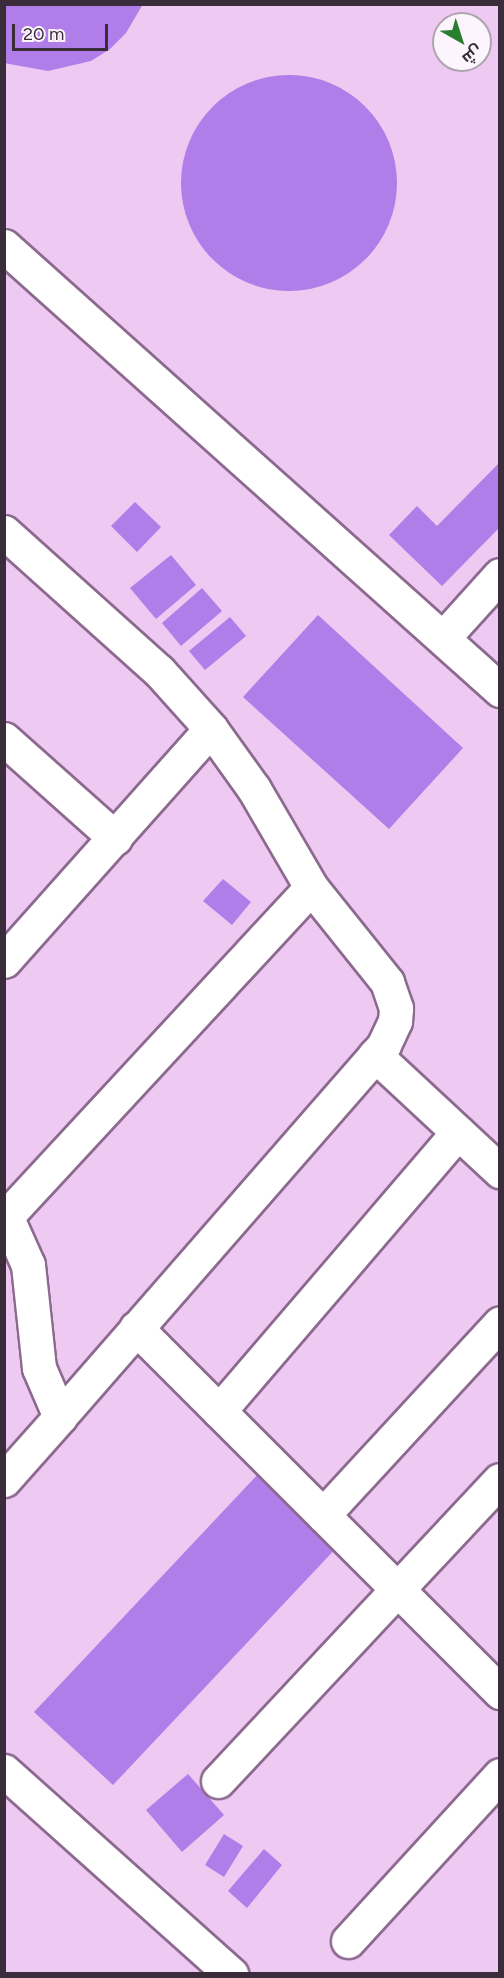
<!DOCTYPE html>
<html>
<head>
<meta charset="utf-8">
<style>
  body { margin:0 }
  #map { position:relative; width:504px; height:1978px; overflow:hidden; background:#eec9f1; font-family:Figtree,Cairo,sans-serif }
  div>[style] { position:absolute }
  .building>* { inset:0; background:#b07de9 }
  .round { border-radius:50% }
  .roads { filter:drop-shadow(2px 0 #8c6a8f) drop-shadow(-2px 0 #8c6a8f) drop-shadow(0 2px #8c6a8f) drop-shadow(0 -2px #8c6a8f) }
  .minor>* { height:33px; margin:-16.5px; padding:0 16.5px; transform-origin:16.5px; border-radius:16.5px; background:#fff }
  span { translate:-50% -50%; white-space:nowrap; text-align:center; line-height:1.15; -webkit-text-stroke:5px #fdf5fd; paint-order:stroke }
  .frame { position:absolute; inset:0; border:6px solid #3a2c3b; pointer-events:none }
  .north { position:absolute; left:432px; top:12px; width:60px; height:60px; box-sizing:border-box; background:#fdf5fd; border:2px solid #afa5af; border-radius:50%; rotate:141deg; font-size:16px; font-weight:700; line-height:24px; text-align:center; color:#3a2c3b }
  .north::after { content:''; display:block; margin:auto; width:21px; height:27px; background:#287f2d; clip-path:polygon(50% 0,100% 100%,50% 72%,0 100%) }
  .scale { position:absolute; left:12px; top:24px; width:96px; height:27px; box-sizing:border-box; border:3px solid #3a2c3b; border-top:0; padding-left:8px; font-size:18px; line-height:21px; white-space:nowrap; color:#3a2c3b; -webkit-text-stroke:4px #fdf5fd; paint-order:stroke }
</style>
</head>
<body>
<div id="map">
  <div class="building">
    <div style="clip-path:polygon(4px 4px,143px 4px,126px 33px,110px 49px,91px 61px,48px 71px,4px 63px)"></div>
    <div class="round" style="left:181px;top:75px;width:216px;height:216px"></div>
    <div style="clip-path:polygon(500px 462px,500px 527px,442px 586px,389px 535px,417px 506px,437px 526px)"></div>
    <div style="clip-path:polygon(135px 502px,161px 527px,137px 552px,111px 526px)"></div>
    <div style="clip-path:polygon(171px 555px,196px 585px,156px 619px,130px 588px)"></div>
    <div style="clip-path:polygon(202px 588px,222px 611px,181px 646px,162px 623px)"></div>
    <div style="clip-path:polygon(318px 615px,463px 748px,389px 829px,243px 697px)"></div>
    <div style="clip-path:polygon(230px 617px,246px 636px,205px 670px,189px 651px)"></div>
    <div style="clip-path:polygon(223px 879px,251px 902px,232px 925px,203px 901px)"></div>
    <div style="clip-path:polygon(262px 1470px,340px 1544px,113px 1785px,34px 1712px)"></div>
    <div style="clip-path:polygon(188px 1774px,224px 1815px,182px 1852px,146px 1810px)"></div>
    <div style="clip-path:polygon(224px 1834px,243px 1846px,224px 1877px,205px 1865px)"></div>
    <div style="clip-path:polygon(264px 1849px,282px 1865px,247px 1908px,228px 1891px)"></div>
  </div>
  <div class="roads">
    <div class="minor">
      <div style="left:4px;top:246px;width:666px;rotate:41.83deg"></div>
      <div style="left:4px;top:532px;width:208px;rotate:41.9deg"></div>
      <div style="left:159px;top:671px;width:78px;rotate:48.1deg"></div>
      <div style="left:211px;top:729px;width:74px;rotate:54.4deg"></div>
      <div style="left:254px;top:789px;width:113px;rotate:59.8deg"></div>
      <div style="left:311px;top:887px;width:122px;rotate:51.3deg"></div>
      <div style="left:387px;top:982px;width:28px;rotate:71deg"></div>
      <div style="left:396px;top:1008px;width:13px;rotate:94deg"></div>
      <div style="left:395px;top:1021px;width:26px;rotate:115deg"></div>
      <div style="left:384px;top:1045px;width:493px;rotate:131.1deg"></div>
      <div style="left:60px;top:1417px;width:53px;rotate:-113.2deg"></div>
      <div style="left:39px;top:1368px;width:104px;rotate:-96.1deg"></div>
      <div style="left:28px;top:1265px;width:59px;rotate:-114deg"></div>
      <div style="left:443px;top:638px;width:85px;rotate:-47.9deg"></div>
      <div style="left:4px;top:739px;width:149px;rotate:41.7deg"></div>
      <div style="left:4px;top:961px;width:311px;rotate:-48.3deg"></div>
      <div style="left:375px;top:1055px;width:171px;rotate:42.9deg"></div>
      <div style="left:4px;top:1219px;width:452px;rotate:-47.2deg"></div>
      <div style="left:136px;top:1328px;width:515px;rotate:45deg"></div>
      <div style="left:219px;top:1411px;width:367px;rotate:-49.4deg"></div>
      <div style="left:4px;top:1480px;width:84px;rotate:-48.4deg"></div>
      <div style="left:323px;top:1515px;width:261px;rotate:-47.3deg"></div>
      <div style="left:4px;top:1771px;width:305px;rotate:41.8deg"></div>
      <div style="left:218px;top:1781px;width:412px;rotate:-46.9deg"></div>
      <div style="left:348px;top:1941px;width:225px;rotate:-47.5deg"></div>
    </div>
  </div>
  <div class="frame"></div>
  <div class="north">ش</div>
  <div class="scale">20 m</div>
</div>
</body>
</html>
